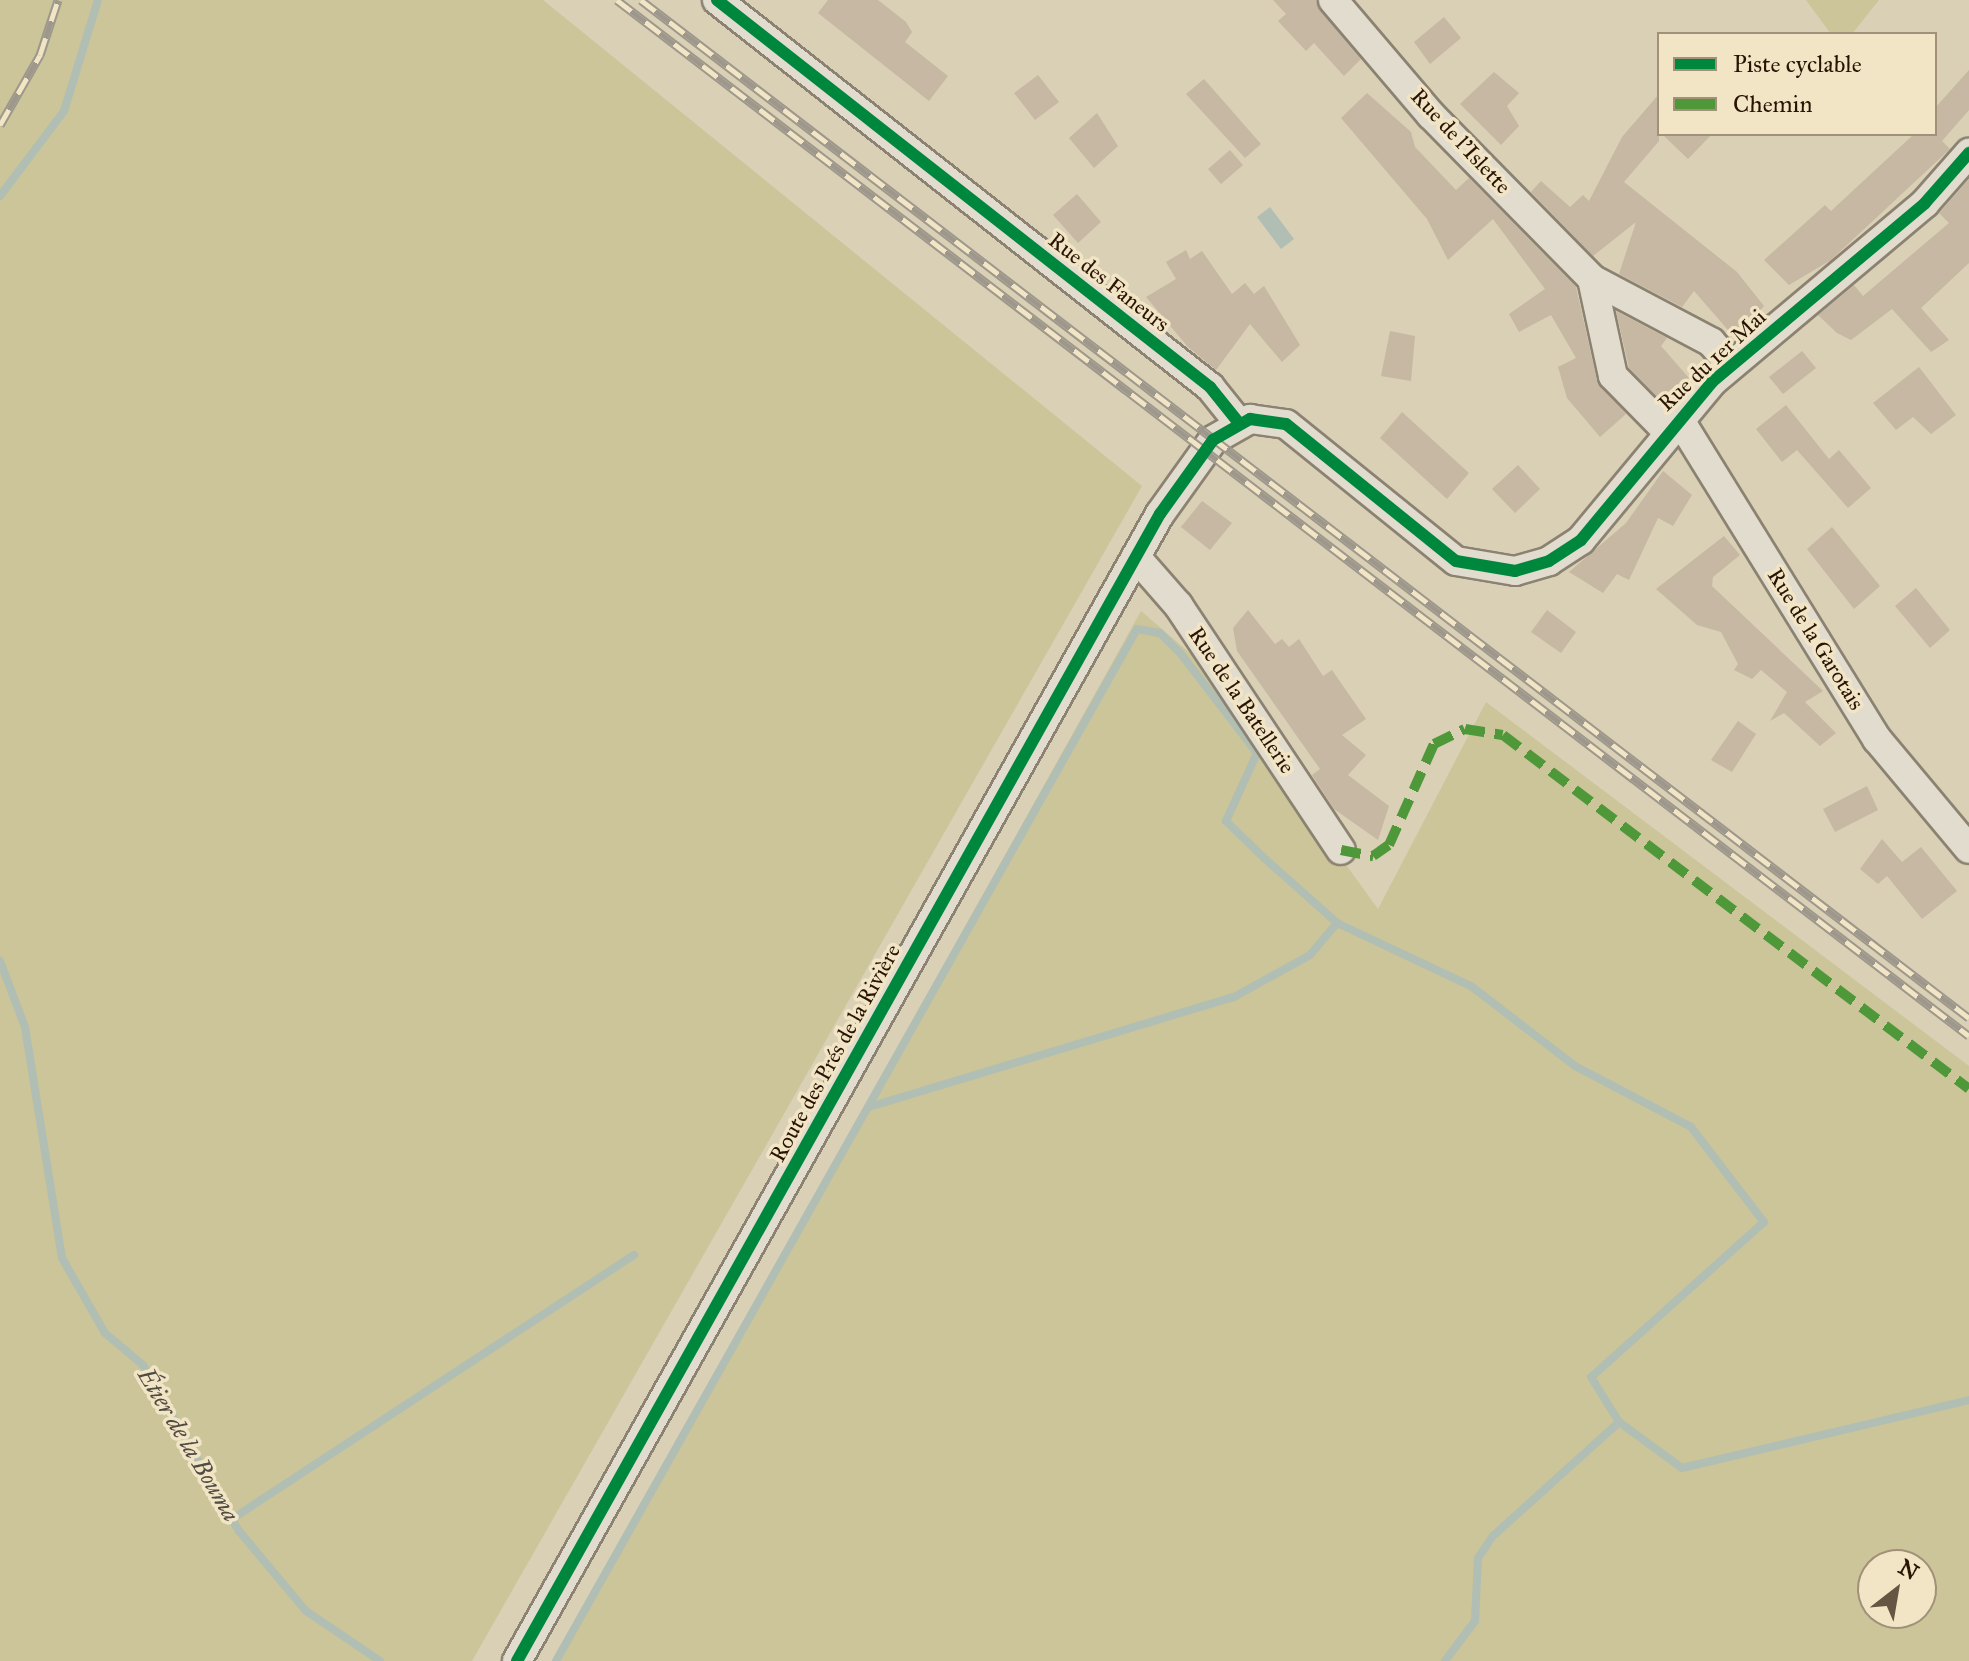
<!DOCTYPE html>
<html>
<head>
<meta charset="utf-8">
<style>
  body { margin:0 }
  #map { position:relative; width:1969px; height:1661px; overflow:hidden; background:#dad0b5; font-family:"IM FELL Great Primer",serif }
  div>[style] { position:absolute }
  .green>* { inset:0; background:#cbc599 }
  .water>* { inset:0; background:#b0beb4 }
  .stream>* { height:8px; margin:-4px; padding:0 4px; transform-origin:4px; border-radius:4px; background:#b0beb4 }
  .building>* { inset:0; background:#c6b8a3 }
  .roads { filter:drop-shadow(2px 0 #8b8271) drop-shadow(-2px 0 #8b8271) drop-shadow(0 2px #8b8271) drop-shadow(0 -2px #8b8271) }
  .minor>* { height:28px; margin:-14px; padding:0 14px; transform-origin:14px; border-radius:14px; background:#e2dcce }
  .rail>* { height:9px; margin-top:-4.5px; transform-origin:0; background:repeating-linear-gradient(90deg,#f1e5c5 0 18px,#9e988c 0 36px); box-sizing:border-box; border-block:2px solid #9e988c }
  .quiet>* { height:10px; margin-top:-5px; transform-origin:0; background:repeating-linear-gradient(90deg,#4e983a 0 20px,transparent 0 30px) }
  .cycleway>* { height:12px; margin:-6px; padding:0 6px; transform-origin:6px; border-radius:6px; background:#00873e }
  span { translate:-50% -50%; white-space:nowrap; text-align:center; line-height:1.15; -webkit-text-stroke:7px #f1e5c5; paint-order:stroke }
  .street-label { font-size:22px; color:#281304 }
  .water-label { font-size:24px; color:#514c42; font-style:italic }
  .legend { position:absolute; left:1657px; top:32px; width:280px; height:104px; box-sizing:border-box; background:#f1e5c5; border:2px solid #a19178; margin:0; padding:10px 14px; list-style:none; font-size:24px; color:#281304 }
  .legend li { display:flex; align-items:center; gap:16px; height:40px }
  .legend b { width:40px; border:2px solid #a19178 }
  .north { position:absolute; left:1857px; top:1549px; width:80px; height:80px; box-sizing:border-box; background:#f1e5c5; border:2px solid #a19178; border-radius:50%; rotate:31deg; font-size:22px; font-weight:700; line-height:32px; text-align:center; color:#281304 }
  .north::after { content:''; display:block; margin:auto; width:28px; height:36px; background:#665542; clip-path:polygon(50% 0,100% 100%,50% 72%,0 100%) }
</style>
</head>
<body>
<div id="map">
  <div class="green">
    <div style="clip-path:polygon(0 0,543px 0,1142px 486px,472px 1661px,0 1661px)"></div>
    <div style="clip-path:polygon(1806px 0,1879px 0,1852px 34px,1831px 34px)"></div>
    <div style="clip-path:polygon(evenodd,1141px 611px,1198px 660px,1378px 909px,1486px 702px,1969px 1066px,1969px 1661px,556px 1661px,1141px 611px,1873px 1565px,1921px 1565px,1921px 1613px,1873px 1613px,1873px 1565px)"></div>
  </div>
  <div class="water">
    <div style="clip-path:polygon(1270px 207px,1294px 239px,1281px 249px,1257px 217px)"></div>
  </div>
  <div class="stream">
    <div style="left:0;top:196px;width:106px;rotate:-53deg"></div>
    <div style="left:64px;top:111px;width:116px;rotate:-73deg"></div>
    <div style="left:0;top:961px;width:71px;rotate:69.3deg"></div>
    <div style="left:25px;top:1027px;width:234px;rotate:80.9deg"></div>
    <div style="left:62px;top:1258px;width:86px;rotate:60.2deg"></div>
    <div style="left:105px;top:1333px;width:50px;rotate:40.1deg"></div>
    <div style="left:143px;top:1365px;width:192px;rotate:60deg"></div>
    <div style="left:239px;top:1531px;width:104px;rotate:50.1deg"></div>
    <div style="left:306px;top:1611px;width:89px;rotate:34deg"></div>
    <div style="left:869px;top:1107px;width:381px;rotate:-16.8deg"></div>
    <div style="left:1234px;top:997px;width:87px;rotate:-28.9deg"></div>
    <div style="left:1310px;top:955px;width:42px;rotate:-49.8deg"></div>
    <div style="left:232px;top:1519px;width:481px;rotate:-33.3deg"></div>
    <div style="left:556px;top:1661px;width:1184px;rotate:-60.62deg"></div>
    <div style="left:1137px;top:629px;width:23px;rotate:10deg"></div>
    <div style="left:1160px;top:633px;width:30px;rotate:45deg"></div>
    <div style="left:1181px;top:654px;width:125px;rotate:52.5deg"></div>
    <div style="left:1257px;top:753px;width:75px;rotate:114.5deg"></div>
    <div style="left:1226px;top:821px;width:52px;rotate:44.2deg"></div>
    <div style="left:1263px;top:857px;width:99px;rotate:41.7deg"></div>
    <div style="left:1337px;top:923px;width:148px;rotate:25.2deg"></div>
    <div style="left:1471px;top:986px;width:131px;rotate:37.6deg"></div>
    <div style="left:1575px;top:1066px;width:131px;rotate:27.7deg"></div>
    <div style="left:1691px;top:1127px;width:120px;rotate:52.5deg"></div>
    <div style="left:1764px;top:1222px;width:232px;rotate:138.1deg"></div>
    <div style="left:1591px;top:1377px;width:53px;rotate:58.1deg"></div>
    <div style="left:1619px;top:1422px;width:78px;rotate:36.1deg"></div>
    <div style="left:1682px;top:1468px;width:295px;rotate:-13.3deg"></div>
    <div style="left:1445px;top:1661px;width:50px;rotate:-53.1deg"></div>
    <div style="left:1475px;top:1621px;width:63px;rotate:-87.3deg"></div>
    <div style="left:1478px;top:1558px;width:27px;rotate:-56deg"></div>
    <div style="left:1493px;top:1536px;width:170px;rotate:-42.1deg"></div>
  </div>
  <div class="building">
    <div style="clip-path:polygon(828px 0,878px 0,906px 22px,912px 32px,905px 42px,948px 76px,929px 101px,818px 13px)"></div>
    <div style="clip-path:polygon(1273px 0,1316px 0,1361px 59px,1344px 76px,1314px 43px,1306px 51px,1278px 21px,1286px 14px)"></div>
    <div style="clip-path:polygon(1444px 17px,1461px 38px,1430px 64px,1414px 42px)"></div>
    <div style="clip-path:polygon(1969px 70px,1969px 110px,1942px 141px,1950px 149px,1831px 260px,1789px 285px,1764px 260px,1825px 205px,1831px 211px,1914px 134px,1935px 134px,1935px 108px)"></div>
    <div style="clip-path:polygon(1494px 72px,1519px 93px,1507px 106px,1519px 126px,1501px 145px,1460px 104px)"></div>
    <div style="clip-path:polygon(1038px 75px,1059px 102px,1035px 120px,1014px 93px)"></div>
    <div style="clip-path:polygon(1204px 79px,1261px 144px,1245px 158px,1186px 94px)"></div>
    <div style="clip-path:polygon(1367px 93px,1411px 132px,1415px 147px,1456px 190px,1469px 178px,1576px 287px,1597px 380px,1626px 414px,1600px 437px,1567px 398px,1558px 367px,1576px 358px,1551px 315px,1519px 332px,1509px 314px,1545px 289px,1493px 219px,1448px 260px,1427px 219px,1341px 118px)"></div>
    <div style="clip-path:polygon(1659px 94px,1659px 141px,1624px 182px,1737px 272px,1764px 306px,1735px 338px,1694px 291px,1682px 307px,1619px 274px,1636px 222px,1593px 256px,1531px 192px,1541px 181px,1570px 207px,1583px 195px,1589px 201px,1622px 137px)"></div>
    <div style="clip-path:polygon(1097px 113px,1118px 146px,1094px 168px,1069px 138px)"></div>
    <div style="clip-path:polygon(1662px 134px,1712px 134px,1688px 159px)"></div>
    <div style="clip-path:polygon(1230px 150px,1243px 165px,1221px 184px,1208px 169px)"></div>
    <div style="clip-path:polygon(1969px 179px,1969px 263px,1921px 308px,1949px 340px,1931px 352px,1892px 309px,1851px 340px,1837px 333px,1818px 315px,1854px 285px,1863px 296px,1949px 223px,1939px 213px)"></div>
    <div style="clip-path:polygon(1077px 194px,1101px 222px,1078px 243px,1053px 215px)"></div>
    <div style="clip-path:polygon(1186px 250px,1190px 259px,1202px 251px,1232px 294px,1245px 283px,1254px 294px,1264px 286px,1300px 345px,1282px 362px,1250px 324px,1216px 370px,1188px 347px,1146px 297px,1176px 279px,1166px 262px)"></div>
    <div style="clip-path:polygon(1616px 311px,1667px 338px,1661px 346px,1689px 378px,1662px 402px,1629px 368px)"></div>
    <div style="clip-path:polygon(1390px 331px,1415px 336px,1411px 381px,1381px 376px)"></div>
    <div style="clip-path:polygon(1802px 351px,1816px 368px,1783px 394px,1769px 377px)"></div>
    <div style="clip-path:polygon(1919px 367px,1956px 415px,1931px 434px,1913px 417px,1896px 430px,1873px 403px)"></div>
    <div style="clip-path:polygon(1786px 405px,1829px 459px,1839px 450px,1871px 488px,1848px 508px,1797px 450px,1782px 462px,1756px 429px)"></div>
    <div style="clip-path:polygon(1402px 412px,1469px 473px,1447px 499px,1380px 438px)"></div>
    <div style="clip-path:polygon(1518px 465px,1540px 489px,1515px 513px,1492px 489px)"></div>
    <div style="clip-path:polygon(1663px 471px,1692px 495px,1673px 526px,1658px 518px,1629px 580px,1617px 574px,1603px 593px,1569px 572px,1626px 523px)"></div>
    <div style="clip-path:polygon(1202px 501px,1232px 523px,1210px 550px,1181px 527px)"></div>
    <div style="clip-path:polygon(1832px 527px,1880px 586px,1854px 609px,1807px 549px)"></div>
    <div style="clip-path:polygon(1724px 536px,1740px 555px,1713px 577px,1712px 586px,1823px 691px,1805px 702px,1836px 733px,1820px 746px,1784px 713px,1770px 721px,1787px 692px,1761px 670px,1752px 679px,1734px 670px,1738px 664px,1721px 632px,1697px 625px,1656px 589px)"></div>
    <div style="clip-path:polygon(1916px 588px,1950px 630px,1930px 648px,1895px 606px)"></div>
    <div style="clip-path:polygon(1248px 610px,1275px 644px,1282px 639px,1289px 647px,1299px 639px,1323px 676px,1332px 670px,1366px 719px,1342px 735px,1366px 755px,1348px 775px,1389px 806px,1378px 840px,1334px 809px,1312px 775px,1320px 769px,1237px 651px,1233px 628px)"></div>
    <div style="clip-path:polygon(1547px 610px,1576px 632px,1561px 653px,1531px 632px)"></div>
    <div style="clip-path:polygon(1738px 721px,1756px 734px,1732px 772px,1711px 760px)"></div>
    <div style="clip-path:polygon(1867px 786px,1878px 810px,1835px 832px,1823px 809px)"></div>
    <div style="clip-path:polygon(1882px 839px,1902px 862px,1921px 847px,1957px 891px,1922px 919px,1887px 876px,1878px 884px,1860px 869px)"></div>
  </div>
  <div class="roads">
    <div class="minor">
      <div style="left:717px;top:0;width:627px;rotate:38.13deg"></div>
      <div style="left:1210px;top:387px;width:45px;rotate:51.3deg"></div>
      <div style="left:1333px;top:0;width:151px;rotate:49.6deg"></div>
      <div style="left:1431px;top:115px;width:230px;rotate:45.5deg"></div>
      <div style="left:1592px;top:279px;width:99px;rotate:77.8deg"></div>
      <div style="left:1613px;top:376px;width:77px;rotate:45.5deg"></div>
      <div style="left:1592px;top:279px;width:135px;rotate:27.9deg"></div>
      <div style="left:1711px;top:342px;width:30px;rotate:49deg"></div>
      <div style="left:1678px;top:417px;width:379px;rotate:58.3deg"></div>
      <div style="left:1877px;top:739px;width:143px;rotate:50.1deg"></div>
      <div style="left:1136px;top:557px;width:64px;rotate:48.8deg"></div>
      <div style="left:1178px;top:605px;width:294px;rotate:56.4deg"></div>
      <div style="left:517px;top:1661px;width:1315px;rotate:-60.73deg"></div>
      <div style="left:1160px;top:514px;width:91px;rotate:-54.4deg"></div>
      <div style="left:1213px;top:440px;width:43px;rotate:-29.6deg"></div>
      <div style="left:1250px;top:419px;width:36px;rotate:8deg"></div>
      <div style="left:1286px;top:424px;width:218px;rotate:38.9deg"></div>
      <div style="left:1456px;top:561px;width:60px;rotate:9.6deg"></div>
      <div style="left:1515px;top:571px;width:35px;rotate:-16deg"></div>
      <div style="left:1549px;top:561px;width:38px;rotate:-33deg"></div>
      <div style="left:1581px;top:540px;width:205px;rotate:-50.3deg"></div>
      <div style="left:1712px;top:382px;width:278px;rotate:-40deg"></div>
      <div style="left:1925px;top:203px;width:67px;rotate:-48.7deg"></div>
    </div>
  </div>
  <div class="rail">
    <div style="left:617px;top:0;width:1703px;rotate:37.46deg"></div>
    <div style="left:641px;top:0;width:1673px;rotate:37.47deg"></div>
    <div style="left:0;top:125px;width:81px;rotate:-60.3deg"></div>
    <div style="left:40px;top:55px;width:58px;rotate:-71.9deg"></div>
  </div>
  <div class="quiet">
    <div style="left:1341px;top:850px;width:33px;rotate:11deg"></div>
    <div style="left:1373px;top:856px;width:19px;rotate:-35deg"></div>
    <div style="left:1389px;top:845px;width:111px;rotate:-66deg"></div>
    <div style="left:1434px;top:744px;width:34px;rotate:-26deg"></div>
    <div style="left:1465px;top:729px;width:38px;rotate:9deg"></div>
    <div style="left:1503px;top:735px;width:585px;rotate:37.22deg"></div>
  </div>
  <div class="cycleway">
    <div style="left:717px;top:0;width:627px;rotate:38.13deg"></div>
    <div style="left:1210px;top:387px;width:45px;rotate:51.3deg"></div>
    <div style="left:517px;top:1661px;width:1315px;rotate:-60.73deg"></div>
    <div style="left:1160px;top:514px;width:91px;rotate:-54.4deg"></div>
    <div style="left:1213px;top:440px;width:43px;rotate:-29.6deg"></div>
    <div style="left:1250px;top:419px;width:36px;rotate:8deg"></div>
    <div style="left:1286px;top:424px;width:218px;rotate:38.9deg"></div>
    <div style="left:1456px;top:561px;width:60px;rotate:9.6deg"></div>
    <div style="left:1515px;top:571px;width:35px;rotate:-16deg"></div>
    <div style="left:1549px;top:561px;width:38px;rotate:-33deg"></div>
    <div style="left:1581px;top:540px;width:205px;rotate:-50.3deg"></div>
    <div style="left:1712px;top:382px;width:278px;rotate:-40deg"></div>
    <div style="left:1925px;top:203px;width:67px;rotate:-48.7deg"></div>
  </div>
  <div class="street-label">
    <span style="left:1461px;top:141px;rotate:47deg">Rue de l'Islette</span>
    <span style="left:1109px;top:282px;rotate:38deg">Rue des Faneurs</span>
    <span style="left:1712px;top:360px;rotate:-43deg">Rue du 1er Mai</span>
    <span style="left:1816px;top:639px;rotate:58deg">Rue de la Garotais</span>
    <span style="left:1242px;top:700px;rotate:56deg">Rue de la Batellerie</span>
    <span style="left:835px;top:1053px;rotate:-61deg">Route des Prés de la Rivière</span>
  </div>
  <div class="water-label">
    <span style="left:188px;top:1445px;rotate:59deg">Étier de la Bouma</span>
  </div>
  <ul class="legend">
  <li><b style="height:10px;background:#00873e"></b>Piste cyclable</li>
  <li><b style="height:10px;background:#4e983a"></b>Chemin</li>
  </ul>
  <div class="north">N</div>
</div>
</body>
</html>
